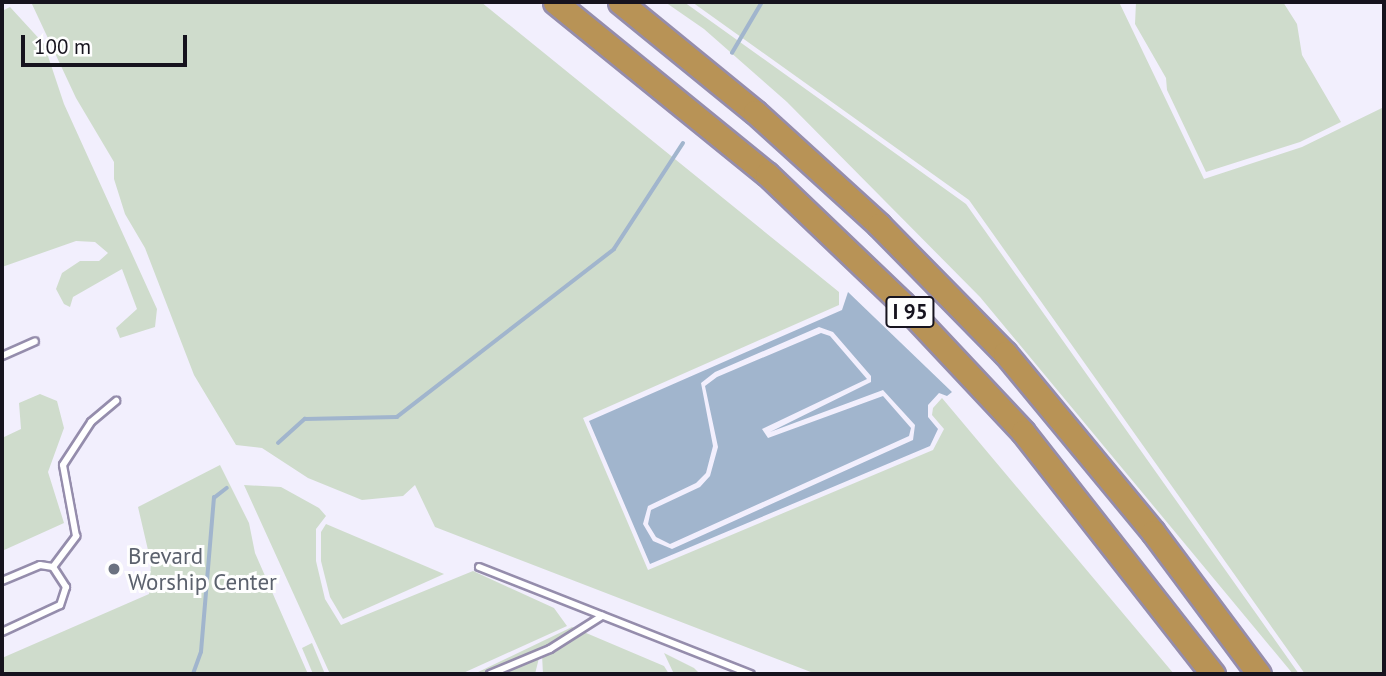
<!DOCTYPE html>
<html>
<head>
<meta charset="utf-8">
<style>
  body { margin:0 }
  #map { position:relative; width:1386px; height:676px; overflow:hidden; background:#f2effd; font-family:"PT Sans",sans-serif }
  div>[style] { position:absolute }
  .green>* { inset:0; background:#cfdccc }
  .water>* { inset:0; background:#a1b5cd }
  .stream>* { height:3.5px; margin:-1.75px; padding:0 1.75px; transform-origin:1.75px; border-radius:1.75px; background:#a1b5cd }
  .roads { filter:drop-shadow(2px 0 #958dac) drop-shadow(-2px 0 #958dac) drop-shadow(0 2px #958dac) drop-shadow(0 -2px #958dac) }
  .lane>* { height:6px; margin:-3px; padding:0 3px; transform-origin:3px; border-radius:3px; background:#fff }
  .highway>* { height:23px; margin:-11.5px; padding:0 11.5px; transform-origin:11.5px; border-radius:11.5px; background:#b89356 }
  .dots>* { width:19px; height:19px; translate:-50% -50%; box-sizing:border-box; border:4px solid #fefefe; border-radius:50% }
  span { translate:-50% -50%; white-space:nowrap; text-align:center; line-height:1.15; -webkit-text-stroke:6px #fefefe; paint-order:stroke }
  .shield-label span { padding:2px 5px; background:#fefefe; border:2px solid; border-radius:5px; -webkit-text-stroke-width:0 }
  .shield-label { font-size:21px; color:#16131e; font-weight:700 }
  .worship-label { font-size:23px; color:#5b616d }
  .left { translate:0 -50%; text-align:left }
  .frame { position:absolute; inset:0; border:4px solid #16131e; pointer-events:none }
  .scale { position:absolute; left:21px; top:35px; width:166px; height:32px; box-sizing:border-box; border:4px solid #16131e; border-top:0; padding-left:9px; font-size:21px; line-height:24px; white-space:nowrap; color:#16131e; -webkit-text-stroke:5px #fefefe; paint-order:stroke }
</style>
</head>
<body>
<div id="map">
  <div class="green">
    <div style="clip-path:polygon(31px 2px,481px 2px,839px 292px,839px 305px,583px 418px,648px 570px,933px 450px,944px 429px,932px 415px,933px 408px,942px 398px,1174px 674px,816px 674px,435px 527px,415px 485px,403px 496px,362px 500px,308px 478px,262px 448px,236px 445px,194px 375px,145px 248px,125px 214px,114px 179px,114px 162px,76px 98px)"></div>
    <div style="clip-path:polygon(665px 2px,684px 2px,966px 204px,1299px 674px,1293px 674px,980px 297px,787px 102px,704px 29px)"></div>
    <div style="clip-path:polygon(692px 2px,1119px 2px,1204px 179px,1302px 147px,1384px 107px,1384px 674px,1305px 674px,969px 200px)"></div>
    <div style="clip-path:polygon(1136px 2px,1283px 2px,1297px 24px,1302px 55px,1341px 122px,1300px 142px,1206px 172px,1167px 90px,1166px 78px,1135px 24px)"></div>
    <div style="clip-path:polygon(10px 7px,44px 44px,64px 104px,157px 309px,155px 327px,120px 338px,116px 328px,137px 309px,122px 269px,73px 297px,70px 307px,64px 304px,56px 289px,62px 273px,80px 261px,99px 261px,108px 253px,95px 242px,76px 241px,2px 267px,2px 11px)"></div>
    <div style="clip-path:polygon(40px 394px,57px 401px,64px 428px,48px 472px,64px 523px,2px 551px,2px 438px,21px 429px,19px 403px)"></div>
    <div style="clip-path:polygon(220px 465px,249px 523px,255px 553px,308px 674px,2px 674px,2px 658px,149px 594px,151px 563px,138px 507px)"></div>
    <div style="clip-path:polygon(244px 485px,281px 487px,319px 508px,326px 516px,316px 529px,316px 561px,325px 599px,341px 625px,473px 571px,554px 608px,567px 626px,461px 674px,330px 674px)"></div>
    <div style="clip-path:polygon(326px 524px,444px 574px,343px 619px,330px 597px,321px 561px,321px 532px)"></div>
    <div style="clip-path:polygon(572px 627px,664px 666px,669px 674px,543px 674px,542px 655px,488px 674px,474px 674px)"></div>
    <div style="clip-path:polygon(312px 643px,325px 674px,313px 674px,302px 648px)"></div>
    <div style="clip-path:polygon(664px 653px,694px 668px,700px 674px,674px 674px)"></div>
    <div style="clip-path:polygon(539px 658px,535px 674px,502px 674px)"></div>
  </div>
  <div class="water">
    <div style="clip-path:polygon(evenodd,848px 292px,952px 392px,947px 396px,939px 393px,928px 405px,928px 417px,938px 429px,930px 446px,650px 564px,589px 421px,842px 310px,848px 292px,819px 327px,833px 332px,871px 376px,871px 382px,770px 432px,883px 390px,915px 425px,913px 440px,672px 549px,653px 541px,643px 524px,648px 506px,696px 483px,706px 473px,713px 446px,701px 383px,715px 372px,819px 327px)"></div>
    <div style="clip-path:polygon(821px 333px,830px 336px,867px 379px,762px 429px,768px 438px,883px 396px,911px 428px,909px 436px,670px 544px,656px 537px,648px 524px,651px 510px,700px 487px,710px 476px,718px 447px,705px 386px,717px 377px)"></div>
  </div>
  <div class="stream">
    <div style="left:732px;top:53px;width:59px;rotate:-59.5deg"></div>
    <div style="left:278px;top:443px;width:36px;rotate:-42deg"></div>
    <div style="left:305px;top:419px;width:92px;rotate:-1.2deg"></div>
    <div style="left:397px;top:417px;width:274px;rotate:-37.7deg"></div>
    <div style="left:614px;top:249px;width:126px;rotate:-56.9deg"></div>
    <div style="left:193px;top:674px;width:23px;rotate:-70deg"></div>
    <div style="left:201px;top:652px;width:155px;rotate:-85.2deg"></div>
    <div style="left:214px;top:498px;width:16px;rotate:-38deg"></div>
  </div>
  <div class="roads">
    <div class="lane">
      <div style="left:2px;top:356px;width:36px;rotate:-24deg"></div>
      <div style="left:53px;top:567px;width:39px;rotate:-53deg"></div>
      <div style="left:76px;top:536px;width:72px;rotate:-100.4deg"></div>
      <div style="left:63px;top:465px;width:51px;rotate:-56.9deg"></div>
      <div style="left:91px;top:422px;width:33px;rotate:-40deg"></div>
      <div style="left:479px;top:567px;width:292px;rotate:21.5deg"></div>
      <div style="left:2px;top:581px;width:41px;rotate:-22.8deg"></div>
      <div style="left:40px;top:565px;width:13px;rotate:9deg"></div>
      <div style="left:53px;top:567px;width:24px;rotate:57deg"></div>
      <div style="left:66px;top:587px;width:19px;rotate:108deg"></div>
      <div style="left:60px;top:605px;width:64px;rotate:155deg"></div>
      <div style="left:490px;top:674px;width:65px;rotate:-22.6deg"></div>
      <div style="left:550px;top:649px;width:62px;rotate:-32.4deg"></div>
    </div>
    <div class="highway">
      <div style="left:555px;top:2px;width:273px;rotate:39.1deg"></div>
      <div style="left:767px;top:174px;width:188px;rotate:43.7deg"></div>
      <div style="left:903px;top:304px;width:175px;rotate:46.8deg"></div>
      <div style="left:1023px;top:432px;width:308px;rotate:51.9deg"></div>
      <div style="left:620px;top:2px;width:174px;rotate:39.2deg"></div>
      <div style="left:755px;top:112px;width:168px;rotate:42.3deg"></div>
      <div style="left:879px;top:225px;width:180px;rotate:45.5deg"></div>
      <div style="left:1005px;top:353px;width:232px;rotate:50.4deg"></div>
      <div style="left:1153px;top:532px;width:177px;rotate:53.3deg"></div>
    </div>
  </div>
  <div class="dots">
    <div style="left:114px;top:569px;background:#6b7280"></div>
  </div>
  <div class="shield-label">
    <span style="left:910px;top:312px">I 95</span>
  </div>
  <div class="worship-label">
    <span class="left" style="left:128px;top:569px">Brevard<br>Worship Center</span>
  </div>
  <div class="frame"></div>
  <div class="scale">100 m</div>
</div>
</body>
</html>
